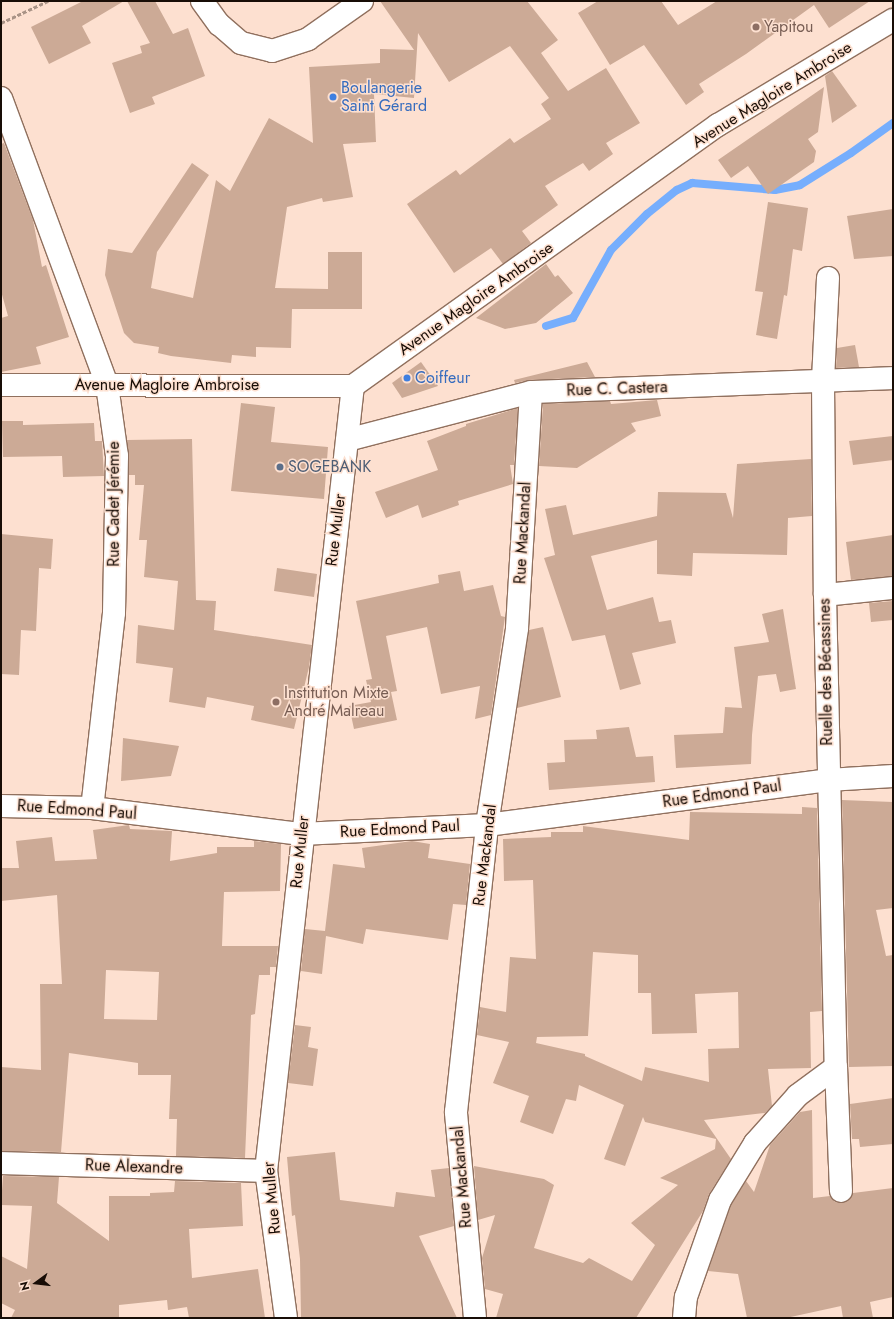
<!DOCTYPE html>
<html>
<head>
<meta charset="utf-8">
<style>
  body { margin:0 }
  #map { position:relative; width:894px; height:1319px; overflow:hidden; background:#fde0d0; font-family:Jost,sans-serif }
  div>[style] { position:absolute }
  .stream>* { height:8px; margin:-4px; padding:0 4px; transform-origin:4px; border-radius:4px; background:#76aefd }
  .building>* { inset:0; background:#ccaa96 }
  .path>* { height:2.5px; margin-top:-1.25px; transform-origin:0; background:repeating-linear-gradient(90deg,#a99386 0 4px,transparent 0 6px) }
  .roads { filter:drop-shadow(1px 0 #90705e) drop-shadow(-1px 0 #90705e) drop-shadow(0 1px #90705e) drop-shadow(0 -1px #90705e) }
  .minor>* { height:22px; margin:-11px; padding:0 11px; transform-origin:11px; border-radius:11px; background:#fff }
  .dots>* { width:11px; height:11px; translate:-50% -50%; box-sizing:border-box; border:2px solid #fde0d0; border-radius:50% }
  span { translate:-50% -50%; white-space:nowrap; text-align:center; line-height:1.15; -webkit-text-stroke:3px #fde0d0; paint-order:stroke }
  .education-label { font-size:16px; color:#785e54 }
  .left { translate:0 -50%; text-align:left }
  .shop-label { font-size:16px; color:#366cbe }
  .street-label { font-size:16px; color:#180d06 }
  .service-label { font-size:16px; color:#4e5e75 }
  .frame { position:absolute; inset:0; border:2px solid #180d06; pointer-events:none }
  .north { position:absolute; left:16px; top:1263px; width:40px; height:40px; -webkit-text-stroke:3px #fde0d0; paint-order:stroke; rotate:255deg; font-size:11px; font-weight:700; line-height:16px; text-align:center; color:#180d06 }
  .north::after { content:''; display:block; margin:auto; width:14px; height:18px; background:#180d06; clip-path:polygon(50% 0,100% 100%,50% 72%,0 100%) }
</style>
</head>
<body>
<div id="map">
  <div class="stream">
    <div style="left:546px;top:326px;width:28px;rotate:-17deg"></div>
    <div style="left:573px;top:318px;width:78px;rotate:-60.8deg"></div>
    <div style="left:611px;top:250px;width:51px;rotate:-45deg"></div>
    <div style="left:647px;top:214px;width:38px;rotate:-39deg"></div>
    <div style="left:677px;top:190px;width:17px;rotate:-25deg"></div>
    <div style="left:692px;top:183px;width:83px;rotate:4.8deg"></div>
    <div style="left:775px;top:190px;width:25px;rotate:-11deg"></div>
    <div style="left:800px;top:185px;width:60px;rotate:-32.1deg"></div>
    <div style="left:851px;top:153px;width:52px;rotate:-35.5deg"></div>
  </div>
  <div class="building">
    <div style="clip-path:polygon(83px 1px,124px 1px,82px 26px,91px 43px,49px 64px,31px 27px)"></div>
    <div style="clip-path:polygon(127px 1px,155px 1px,173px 34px,188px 28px,205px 76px,152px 97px,155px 104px,130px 113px,112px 63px,142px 53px,140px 46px,150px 43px)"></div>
    <div style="clip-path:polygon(380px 1px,527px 1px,558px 40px,541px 53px,568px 91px,606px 68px,640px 123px,606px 143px,613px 154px,589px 171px,583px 163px,545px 186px,558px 205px,522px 231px,531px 243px,503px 264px,491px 248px,454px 273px,407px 204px,456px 170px,460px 175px,510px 138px,514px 143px,551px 119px,541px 104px,549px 98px,510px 46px,449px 82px,418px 33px,414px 98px,374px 94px,376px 142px,343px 144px,353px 197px,323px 202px,322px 198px,287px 207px,275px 288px,328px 289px,328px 252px,362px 252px,362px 309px,292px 309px,291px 348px,256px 347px,256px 357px,232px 355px,231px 363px,171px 356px,158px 353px,159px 347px,134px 343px,124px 333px,105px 275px,108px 249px,132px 253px,192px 163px,209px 175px,157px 252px,151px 288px,193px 298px,216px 180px,230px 191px,269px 118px,313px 143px,309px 67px,380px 63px,380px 49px,414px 50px)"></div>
    <div style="clip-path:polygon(598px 1px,661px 1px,678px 25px,717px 1px,870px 1px,829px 28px,814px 5px,746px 54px,699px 84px,704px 92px,686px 105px,644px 45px,610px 65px,578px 13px)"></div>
    <div style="clip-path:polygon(832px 71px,857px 106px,832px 123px,825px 76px)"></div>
    <div style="clip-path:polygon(824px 87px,818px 132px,808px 139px,816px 151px,814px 162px,768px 194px,748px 166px,731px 178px,718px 160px)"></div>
    <div style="clip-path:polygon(4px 143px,33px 220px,42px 267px,46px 265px,69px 337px,36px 347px,41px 364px,1px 372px,1px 318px,8px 316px,1px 291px,1px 144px)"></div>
    <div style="clip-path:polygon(768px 202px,808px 208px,802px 251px,793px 249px,787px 296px,784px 295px,777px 339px,756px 335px,763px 292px,755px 291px)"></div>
    <div style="clip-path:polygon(893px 209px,893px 256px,854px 259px,847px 216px)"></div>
    <div style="clip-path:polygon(546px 264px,555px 277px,558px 275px,573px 293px,536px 323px,505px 329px,476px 318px)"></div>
    <div style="clip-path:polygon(855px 345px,859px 367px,836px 368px,837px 348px)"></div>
    <div style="clip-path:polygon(421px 362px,438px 386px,402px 398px,392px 383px)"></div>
    <div style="clip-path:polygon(587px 362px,595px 377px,530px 380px,515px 383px,514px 380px)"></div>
    <div style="clip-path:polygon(657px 400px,661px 416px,631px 423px,636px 431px,577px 468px,539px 466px,543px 404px,610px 401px,611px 404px)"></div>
    <div style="clip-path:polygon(241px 403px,275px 407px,271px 442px,328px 447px,324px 499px,231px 491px)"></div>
    <div style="clip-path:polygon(518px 408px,514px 465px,510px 465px,513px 484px,458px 501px,459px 505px,422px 518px,418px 505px,386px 518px,375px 492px,438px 470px,427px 441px,466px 426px,466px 424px)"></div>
    <div style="clip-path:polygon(2px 421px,23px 421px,23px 425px,94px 423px,95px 441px,102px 441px,104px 476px,63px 477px,62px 456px,3px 457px)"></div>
    <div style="clip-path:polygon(893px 436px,893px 460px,853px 465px,849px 441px)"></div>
    <div style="clip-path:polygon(192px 439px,196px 600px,216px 601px,214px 630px,312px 645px,309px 667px,294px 729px,251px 720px,254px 706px,207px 697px,205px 708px,169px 702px,173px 668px,136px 663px,138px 625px,174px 630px,178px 581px,144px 577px,147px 540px,139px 540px,144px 485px,135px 485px,135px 475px,129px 475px,127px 440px)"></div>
    <div style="clip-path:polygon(811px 459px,812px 516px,788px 518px,787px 555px,693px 553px,692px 576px,657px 574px,657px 540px,591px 556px,607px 610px,653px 597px,659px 622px,671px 620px,676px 643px,632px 653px,641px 684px,620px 690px,605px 635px,572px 641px,544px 558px,555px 555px,545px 509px,566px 505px,573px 535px,657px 516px,658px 492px,726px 493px,733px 518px,737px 464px)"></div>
    <div style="clip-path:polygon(1px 534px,53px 539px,51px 569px,39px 568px,36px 631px,21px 630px,19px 675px,1px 674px)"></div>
    <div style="clip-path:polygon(893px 535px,893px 576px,851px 580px,846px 542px)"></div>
    <div style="clip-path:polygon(277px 568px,317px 574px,314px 597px,274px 591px)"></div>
    <div style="clip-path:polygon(460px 571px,464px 591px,493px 585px,501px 616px,505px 617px,491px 715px,475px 719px,480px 686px,441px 694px,427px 627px,386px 636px,397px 691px,391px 692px,397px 720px,354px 729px,349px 706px,371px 702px,366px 680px,372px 679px,356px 601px,439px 583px,438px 575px)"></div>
    <div style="clip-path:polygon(893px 601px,893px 620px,871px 622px,869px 603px)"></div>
    <div style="clip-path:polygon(783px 609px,796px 689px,780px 692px,776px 674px,758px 676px,752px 735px,751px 764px,676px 768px,674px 735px,723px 733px,725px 707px,742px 708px,734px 647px,769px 642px,762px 614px)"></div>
    <div style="clip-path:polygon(543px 627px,561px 697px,517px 708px,529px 630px)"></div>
    <div style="clip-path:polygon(629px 727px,636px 757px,653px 756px,655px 782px,549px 790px,547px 763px,565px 762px,564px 740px,597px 739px,596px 730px)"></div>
    <div style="clip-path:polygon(123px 738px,179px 746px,171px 776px,121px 781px)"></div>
    <div style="clip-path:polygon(842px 800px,893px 802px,893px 908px,876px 910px,886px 956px,893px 955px,893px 1066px,849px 1067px)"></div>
    <div style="clip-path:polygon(evenodd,802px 807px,817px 808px,822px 1011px,810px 1012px,811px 1068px,768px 1069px,772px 1106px,765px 1113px,704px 1120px,731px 1159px,709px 1194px,703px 1211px,636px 1318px,496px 1318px,503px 1294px,485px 1289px,482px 1258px,495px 1215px,478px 1220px,474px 1166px,544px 1179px,554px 1185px,534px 1248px,583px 1263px,589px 1258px,632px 1281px,655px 1245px,631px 1223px,678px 1185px,660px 1178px,715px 1149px,716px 1139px,645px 1122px,643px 1117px,625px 1166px,604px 1159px,624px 1105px,579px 1085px,576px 1101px,566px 1099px,553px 1134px,520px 1122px,529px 1096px,493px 1083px,509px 1042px,477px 1035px,480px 1007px,506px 1012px,510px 957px,536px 959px,533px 880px,504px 881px,503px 839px,551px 837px,551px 832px,583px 832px,583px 826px,689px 840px,690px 812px,802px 814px,802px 807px,593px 952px,638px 955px,638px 993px,651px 993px,652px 1034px,697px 1033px,695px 994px,738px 992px,739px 1048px,708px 1049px,709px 1082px,645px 1067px,642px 1081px,585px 1056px,585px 1054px,536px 1043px,537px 1037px,588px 1036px,593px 952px)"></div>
    <div style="clip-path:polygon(evenodd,129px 825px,130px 829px,172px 831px,170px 861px,217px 853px,217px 847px,254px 847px,254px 841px,281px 844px,280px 891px,224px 892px,222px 946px,278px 946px,276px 967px,270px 967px,270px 975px,259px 975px,255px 1014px,251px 1015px,245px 1158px,176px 1156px,177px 1119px,169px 1119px,171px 1075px,138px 1075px,138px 1063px,69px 1053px,61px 1152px,2px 1151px,1px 1067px,41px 1070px,40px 984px,62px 984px,57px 895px,1px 901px,1px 868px,19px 868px,16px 841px,52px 837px,55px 861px,97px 859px,93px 830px,129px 825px,106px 970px,159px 972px,157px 1020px,104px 1019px,106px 970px)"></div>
    <div style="clip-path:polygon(412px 841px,430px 844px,428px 858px,470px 864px,466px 905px,453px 904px,448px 940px,366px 929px,363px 944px,326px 936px,322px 974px,301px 971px,305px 929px,325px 931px,333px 864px,365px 868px,362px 848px)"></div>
    <div style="clip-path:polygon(295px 1025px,311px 1027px,308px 1047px,318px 1049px,313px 1086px,288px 1083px)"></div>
    <div style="clip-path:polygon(893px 1098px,893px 1144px,860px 1147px,859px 1139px,852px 1139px,850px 1104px)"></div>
    <div style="clip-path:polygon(812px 1110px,813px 1198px,830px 1196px,835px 1202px,842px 1203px,848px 1201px,853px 1193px,893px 1188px,893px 1297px,870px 1302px,873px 1318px,843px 1318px,841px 1306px,786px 1318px,747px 1318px,738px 1274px,708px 1271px,731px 1205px,746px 1181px,754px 1192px,770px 1145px,800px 1112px)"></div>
    <div style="clip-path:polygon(335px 1152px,340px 1200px,394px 1207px,396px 1192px,435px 1197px,431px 1170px,449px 1168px,454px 1226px,419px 1236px,457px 1318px,301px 1318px,300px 1259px,295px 1215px,292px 1216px,287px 1157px)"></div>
    <div style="clip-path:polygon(3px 1176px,59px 1177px,57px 1203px,109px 1241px,109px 1196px,150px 1196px,150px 1193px,174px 1192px,175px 1181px,241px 1183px,243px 1226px,189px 1229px,192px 1278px,258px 1269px,265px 1318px,189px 1318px,187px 1307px,168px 1310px,167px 1300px,119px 1305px,119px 1318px,11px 1318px,15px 1310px,1px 1303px,1px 1256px,27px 1269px,32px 1206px,1px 1205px)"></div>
  </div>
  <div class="path">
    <div style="left:1px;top:23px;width:52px;rotate:-25.1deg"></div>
  </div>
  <div class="roads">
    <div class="minor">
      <div style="left:202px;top:1px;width:29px;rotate:54deg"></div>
      <div style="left:219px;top:24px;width:29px;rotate:41deg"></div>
      <div style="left:241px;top:43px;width:32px;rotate:14deg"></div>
      <div style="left:272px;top:51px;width:38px;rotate:-18deg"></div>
      <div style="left:308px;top:39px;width:66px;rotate:-35.1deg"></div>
      <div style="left:1px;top:98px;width:306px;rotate:69.7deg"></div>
      <div style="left:107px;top:385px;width:72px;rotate:82deg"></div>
      <div style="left:117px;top:456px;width:157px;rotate:91.1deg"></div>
      <div style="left:114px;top:613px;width:196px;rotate:96.4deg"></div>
      <div style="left:828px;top:278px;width:104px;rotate:92.8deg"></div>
      <div style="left:823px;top:382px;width:213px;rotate:89.5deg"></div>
      <div style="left:825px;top:595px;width:472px;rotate:88.7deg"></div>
      <div style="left:836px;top:1067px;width:124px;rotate:87.7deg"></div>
      <div style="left:1px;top:385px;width:352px;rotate:0.2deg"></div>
      <div style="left:353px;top:386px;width:449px;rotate:-35.6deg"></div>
      <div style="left:718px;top:125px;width:204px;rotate:-31deg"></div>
      <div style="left:347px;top:440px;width:190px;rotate:-14.6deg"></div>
      <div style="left:531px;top:392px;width:362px;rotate:-2.2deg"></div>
      <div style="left:825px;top:595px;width:68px;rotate:-5.9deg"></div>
      <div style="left:1px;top:806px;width:91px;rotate:1.3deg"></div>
      <div style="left:92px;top:808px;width:211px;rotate:7.1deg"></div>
      <div style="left:301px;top:834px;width:186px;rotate:-2.8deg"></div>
      <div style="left:487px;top:825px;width:344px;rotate:-7.5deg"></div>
      <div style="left:828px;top:780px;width:65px;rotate:-3.5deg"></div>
      <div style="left:1px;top:1163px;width:265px;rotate:1.7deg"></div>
      <div style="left:286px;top:1318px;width:148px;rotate:-97.7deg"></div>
      <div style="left:266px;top:1171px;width:790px;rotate:-83.68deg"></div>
      <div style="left:475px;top:1318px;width:207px;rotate:-95.3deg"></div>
      <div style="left:456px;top:1112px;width:289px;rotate:-83.8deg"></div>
      <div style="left:487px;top:825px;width:199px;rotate:-81.3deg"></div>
      <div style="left:517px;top:628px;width:236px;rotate:-86.6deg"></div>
      <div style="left:684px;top:1318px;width:21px;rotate:-85deg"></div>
      <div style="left:686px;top:1297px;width:103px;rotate:-70.7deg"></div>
      <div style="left:720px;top:1200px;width:67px;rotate:-58.4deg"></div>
      <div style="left:755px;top:1143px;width:64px;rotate:-48.1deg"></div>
      <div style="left:798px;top:1095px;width:47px;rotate:-36.4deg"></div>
    </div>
  </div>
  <div class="dots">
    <div style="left:756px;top:27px;background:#8d6e63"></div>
    <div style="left:333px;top:97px;background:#3f7fe0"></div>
    <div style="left:407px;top:378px;background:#3f7fe0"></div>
    <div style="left:280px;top:467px;background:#5c6f8a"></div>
    <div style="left:276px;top:702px;background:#8d6e63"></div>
  </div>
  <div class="education-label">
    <span class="left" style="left:764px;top:27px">Yapitou</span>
    <span class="left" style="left:284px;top:702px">Institution Mixte<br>André Malreau</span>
  </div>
  <div class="shop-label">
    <span class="left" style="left:341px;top:97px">Boulangerie<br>Saint Gérard</span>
    <span class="left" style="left:415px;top:378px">Coiffeur</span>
  </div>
  <div class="street-label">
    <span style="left:772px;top:95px;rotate:-32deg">Avenue Magloire Ambroise</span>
    <span style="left:476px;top:299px;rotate:-35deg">Avenue Magloire Ambroise</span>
    <span style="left:167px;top:385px">Avenue Magloire Ambroise</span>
    <span style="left:617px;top:389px;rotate:-2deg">Rue C. Castera</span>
    <span style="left:114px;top:504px;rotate:-90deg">Rue Cadet Jérémie</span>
    <span style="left:336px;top:530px;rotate:-83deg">Rue Muller</span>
    <span style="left:523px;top:533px;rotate:-87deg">Rue Mackandal</span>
    <span style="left:826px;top:672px;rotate:-91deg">Ruelle des Bécassines</span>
    <span style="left:722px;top:794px;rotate:-8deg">Rue Edmond Paul</span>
    <span style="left:77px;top:810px;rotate:4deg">Rue Edmond Paul</span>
    <span style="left:400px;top:829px;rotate:-3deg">Rue Edmond Paul</span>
    <span style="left:300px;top:852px;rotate:-84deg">Rue Muller</span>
    <span style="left:485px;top:855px;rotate:-83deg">Rue Mackandal</span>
    <span style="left:134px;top:1167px;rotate:2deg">Rue Alexandre</span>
    <span style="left:462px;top:1177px;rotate:-95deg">Rue Mackandal</span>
    <span style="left:272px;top:1198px;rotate:-95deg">Rue Muller</span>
  </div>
  <div class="service-label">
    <span class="left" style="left:288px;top:467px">SOGEBANK</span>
  </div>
  <div class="frame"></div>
  <div class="north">N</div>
</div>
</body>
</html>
